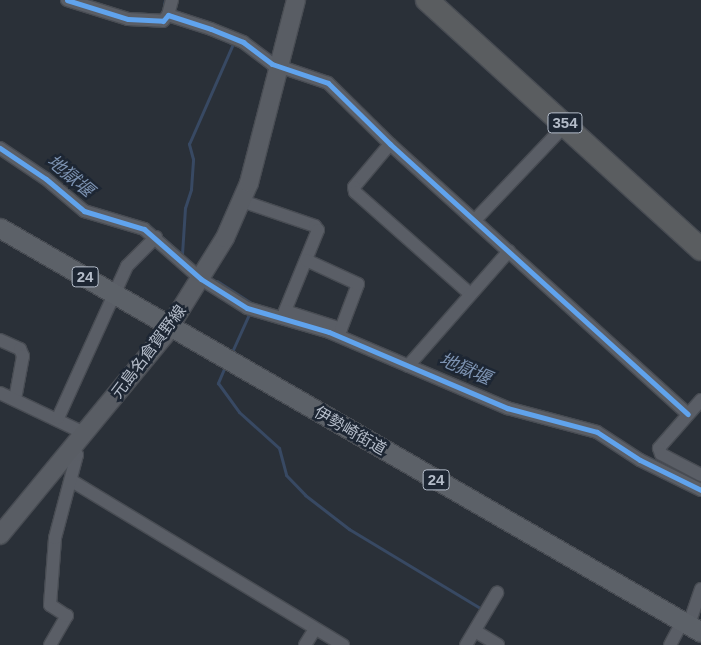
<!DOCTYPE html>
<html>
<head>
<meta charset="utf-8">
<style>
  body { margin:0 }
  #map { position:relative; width:701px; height:645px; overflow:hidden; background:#2a3038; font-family:Helvetica,"Noto Sans JP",sans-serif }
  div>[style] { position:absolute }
  .stream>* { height:3px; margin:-1.5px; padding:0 1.5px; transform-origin:1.5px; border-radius:1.5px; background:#384963 }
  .roads { filter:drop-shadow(1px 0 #484c53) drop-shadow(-1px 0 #484c53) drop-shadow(0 1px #484c53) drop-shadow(0 -1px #484c53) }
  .street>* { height:12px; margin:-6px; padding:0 6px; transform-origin:6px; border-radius:6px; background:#5a5e66 }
  .secondary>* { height:18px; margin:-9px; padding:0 9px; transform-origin:9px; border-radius:9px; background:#595d64 }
  .primary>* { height:19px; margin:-9.5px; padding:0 9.5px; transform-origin:9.5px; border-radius:9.5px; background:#5c6168 }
  .highway>* { height:22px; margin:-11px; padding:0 11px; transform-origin:11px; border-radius:11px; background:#5a5d60 }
  .cycleway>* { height:5px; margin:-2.5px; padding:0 2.5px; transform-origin:2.5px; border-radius:2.5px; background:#60a3ed }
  span { translate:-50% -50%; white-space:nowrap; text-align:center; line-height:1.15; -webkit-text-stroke:5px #1d2633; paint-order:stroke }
  .shield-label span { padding:1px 4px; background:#1d2633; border:1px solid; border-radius:4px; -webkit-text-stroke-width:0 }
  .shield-label { font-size:15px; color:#b4bcc9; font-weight:700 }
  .street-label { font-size:16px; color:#b4bcc9 }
  .water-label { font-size:18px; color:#7c92b1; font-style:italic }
</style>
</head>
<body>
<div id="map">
  <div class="stream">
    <div style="left:164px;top:4px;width:4px;rotate:-76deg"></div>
    <div style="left:148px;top:225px;width:41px;rotate:41.1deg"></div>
    <div style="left:182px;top:254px;width:46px;rotate:-86.3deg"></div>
    <div style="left:185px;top:208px;width:20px;rotate:-72deg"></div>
    <div style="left:191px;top:189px;width:30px;rotate:-86deg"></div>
    <div style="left:193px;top:159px;width:16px;rotate:-105deg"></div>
    <div style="left:189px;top:144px;width:109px;rotate:-66.3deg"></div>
    <div style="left:233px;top:44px;width:3px;rotate:-162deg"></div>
    <div style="left:217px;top:281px;width:43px;rotate:32.6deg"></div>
    <div style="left:231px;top:354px;width:46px;rotate:-65.7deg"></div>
    <div style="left:226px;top:364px;width:21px;rotate:113deg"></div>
    <div style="left:218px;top:383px;width:36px;rotate:54deg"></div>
    <div style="left:239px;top:412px;width:54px;rotate:42deg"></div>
    <div style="left:279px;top:448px;width:28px;rotate:75deg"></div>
    <div style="left:286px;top:475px;width:28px;rotate:46deg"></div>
    <div style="left:305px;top:495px;width:56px;rotate:37.7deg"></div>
    <div style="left:349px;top:529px;width:153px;rotate:31.1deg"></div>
    <div style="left:480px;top:608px;width:4px;rotate:90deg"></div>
  </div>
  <div class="roads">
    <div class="street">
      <div style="left:67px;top:0;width:64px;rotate:17.3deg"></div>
      <div style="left:128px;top:19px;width:35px;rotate:3deg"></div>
      <div style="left:163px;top:21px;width:8px;rotate:-50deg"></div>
      <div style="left:168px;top:15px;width:45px;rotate:18deg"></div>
      <div style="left:211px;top:29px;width:35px;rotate:22deg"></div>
      <div style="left:243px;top:42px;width:36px;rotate:37deg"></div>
      <div style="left:272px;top:64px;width:59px;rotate:18.7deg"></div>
      <div style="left:328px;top:83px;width:87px;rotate:44.5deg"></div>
      <div style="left:390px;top:144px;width:402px;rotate:42.2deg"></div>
      <div style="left:168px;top:15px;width:16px;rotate:-75deg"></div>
      <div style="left:390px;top:144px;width:56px;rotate:129.9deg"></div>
      <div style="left:354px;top:187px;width:5px;rotate:79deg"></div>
      <div style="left:355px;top:192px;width:152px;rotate:41.5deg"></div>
      <div style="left:0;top:148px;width:55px;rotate:34deg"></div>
      <div style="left:46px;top:179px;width:50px;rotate:40.1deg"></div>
      <div style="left:84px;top:211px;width:63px;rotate:16.7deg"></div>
      <div style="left:144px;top:229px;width:76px;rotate:41.3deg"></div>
      <div style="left:201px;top:279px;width:54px;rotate:32.2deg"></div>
      <div style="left:247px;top:308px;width:85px;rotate:16.3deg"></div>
      <div style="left:329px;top:332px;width:194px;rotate:23.1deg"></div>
      <div style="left:507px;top:408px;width:93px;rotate:14.9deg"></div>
      <div style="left:597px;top:432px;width:51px;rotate:33.1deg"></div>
      <div style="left:640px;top:460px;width:68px;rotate:26.2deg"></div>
      <div style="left:242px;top:201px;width:77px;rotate:18.9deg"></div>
      <div style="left:315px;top:226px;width:5px;rotate:53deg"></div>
      <div style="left:318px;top:230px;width:87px;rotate:112.2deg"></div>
      <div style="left:285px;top:311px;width:59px;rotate:17.8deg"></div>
      <div style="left:341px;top:329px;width:48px;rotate:-69.3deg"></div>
      <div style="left:358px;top:284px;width:57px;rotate:-155.2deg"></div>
      <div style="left:475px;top:220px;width:132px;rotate:-46.5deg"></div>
      <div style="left:0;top:340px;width:22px;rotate:24deg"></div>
      <div style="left:20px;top:349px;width:8px;rotate:67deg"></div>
      <div style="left:23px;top:356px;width:44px;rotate:100.5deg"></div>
      <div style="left:408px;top:366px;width:153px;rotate:-48.7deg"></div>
      <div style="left:0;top:393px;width:93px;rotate:25.5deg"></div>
      <div style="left:701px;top:400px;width:64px;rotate:131.2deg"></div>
      <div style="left:659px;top:448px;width:6px;rotate:72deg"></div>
      <div style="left:661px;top:454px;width:45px;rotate:27.7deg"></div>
      <div style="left:58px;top:418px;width:167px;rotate:-65.6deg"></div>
      <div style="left:127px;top:266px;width:41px;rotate:-45deg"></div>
      <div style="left:72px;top:481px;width:317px;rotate:31.2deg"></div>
      <div style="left:689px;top:624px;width:37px;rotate:-71deg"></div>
      <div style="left:475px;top:631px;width:27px;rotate:31deg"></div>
      <div style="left:50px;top:645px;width:34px;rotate:-60deg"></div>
      <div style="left:67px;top:616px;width:20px;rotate:-147deg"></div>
      <div style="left:50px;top:605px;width:67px;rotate:-85.7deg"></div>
      <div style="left:55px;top:538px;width:86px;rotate:-75.2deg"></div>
      <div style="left:77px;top:455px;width:9px;rotate:-117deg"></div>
      <div style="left:305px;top:645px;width:19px;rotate:-58deg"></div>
      <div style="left:466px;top:645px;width:61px;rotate:-59.2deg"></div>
      <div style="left:670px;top:645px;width:27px;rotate:-62deg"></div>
    </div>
    <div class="secondary">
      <div style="left:0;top:535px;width:258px;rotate:-50.5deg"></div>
      <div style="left:164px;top:336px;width:115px;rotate:-58.1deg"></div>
      <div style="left:225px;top:238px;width:60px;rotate:-66.4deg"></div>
      <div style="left:249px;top:183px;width:189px;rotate:-75.6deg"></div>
    </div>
    <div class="primary">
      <div style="left:0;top:228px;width:809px;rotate:29.96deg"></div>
    </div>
    <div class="highway">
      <div style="left:427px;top:0;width:370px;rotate:42.3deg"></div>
    </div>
  </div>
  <div class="cycleway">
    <div style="left:67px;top:0;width:64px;rotate:17.3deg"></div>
    <div style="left:128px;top:19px;width:35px;rotate:3deg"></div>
    <div style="left:163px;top:21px;width:8px;rotate:-50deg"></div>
    <div style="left:168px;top:15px;width:45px;rotate:18deg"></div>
    <div style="left:211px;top:29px;width:35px;rotate:22deg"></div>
    <div style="left:243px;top:42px;width:36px;rotate:37deg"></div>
    <div style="left:272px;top:64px;width:59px;rotate:18.7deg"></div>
    <div style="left:328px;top:83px;width:87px;rotate:44.5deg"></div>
    <div style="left:390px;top:144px;width:402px;rotate:42.2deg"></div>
    <div style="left:0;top:148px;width:55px;rotate:34deg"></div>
    <div style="left:46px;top:179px;width:50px;rotate:40.1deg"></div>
    <div style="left:84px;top:211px;width:63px;rotate:16.7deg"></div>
    <div style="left:144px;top:229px;width:76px;rotate:41.3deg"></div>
    <div style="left:201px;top:279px;width:54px;rotate:32.2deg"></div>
    <div style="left:247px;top:308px;width:85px;rotate:16.3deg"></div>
    <div style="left:329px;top:332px;width:194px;rotate:23.1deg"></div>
    <div style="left:507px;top:408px;width:93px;rotate:14.9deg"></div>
    <div style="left:597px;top:432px;width:51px;rotate:33.1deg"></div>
    <div style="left:640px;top:460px;width:68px;rotate:26.2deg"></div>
  </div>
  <div class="shield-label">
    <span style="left:565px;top:123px">354</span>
    <span style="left:85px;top:277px">24</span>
    <span style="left:436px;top:480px">24</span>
  </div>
  <div class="street-label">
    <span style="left:149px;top:352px;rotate:-53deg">元島名倉賀野線</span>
    <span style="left:350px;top:431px;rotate:30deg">伊勢崎街道</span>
  </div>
  <div class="water-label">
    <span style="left:70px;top:176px;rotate:40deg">地獄堰</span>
    <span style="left:465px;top:369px;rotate:23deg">地獄堰</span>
  </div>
</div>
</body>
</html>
